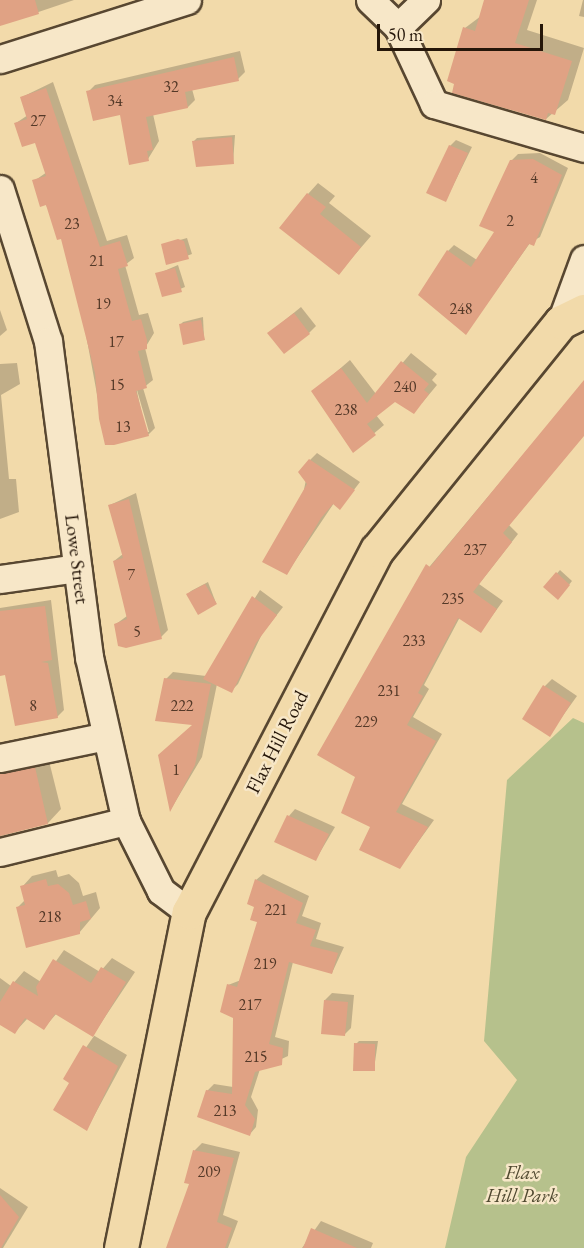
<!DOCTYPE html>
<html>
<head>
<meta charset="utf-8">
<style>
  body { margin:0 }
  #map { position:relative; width:584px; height:1248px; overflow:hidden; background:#f2daaa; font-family:"EB Garamond",serif }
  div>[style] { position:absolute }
  .green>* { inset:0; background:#b6c18c }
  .shadow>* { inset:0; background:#0003 }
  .building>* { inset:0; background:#e0a284 }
  .roads { filter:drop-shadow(2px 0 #584731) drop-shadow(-2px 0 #584731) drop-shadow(0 2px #584731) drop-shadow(0 -2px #584731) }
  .minor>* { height:27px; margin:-13.5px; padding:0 13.5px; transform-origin:13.5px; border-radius:13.5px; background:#f7e7c8 }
  .major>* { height:33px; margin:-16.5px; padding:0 16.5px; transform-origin:16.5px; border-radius:16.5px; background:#f2daaa }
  span { translate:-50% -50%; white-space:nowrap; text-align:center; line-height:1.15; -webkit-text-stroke:5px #f7e7c8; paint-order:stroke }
  .number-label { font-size:16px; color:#543928 }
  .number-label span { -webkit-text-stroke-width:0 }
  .street-label { font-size:20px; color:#251609 }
  .park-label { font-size:20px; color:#504930; font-style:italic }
  .scale { position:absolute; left:377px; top:24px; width:166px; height:27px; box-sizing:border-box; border:3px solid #251609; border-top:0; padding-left:8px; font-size:18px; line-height:21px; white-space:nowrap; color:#251609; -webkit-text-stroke:4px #f7e7c8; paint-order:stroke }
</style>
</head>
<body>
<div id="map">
  <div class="green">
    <div style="clip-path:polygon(573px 718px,584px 723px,584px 1248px,445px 1248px,466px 1157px,517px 1080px,484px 1041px,507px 780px)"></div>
  </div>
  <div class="shadow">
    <div style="clip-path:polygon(0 0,74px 0,0 25px)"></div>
    <div style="clip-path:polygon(486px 0,537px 0,527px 30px,584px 48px,568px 100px,546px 119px,465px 28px,481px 16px)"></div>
    <div style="clip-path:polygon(583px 0,584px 0,584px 17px,579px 16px)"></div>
    <div style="clip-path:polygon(240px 51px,245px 72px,238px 79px,192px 89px,195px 100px,188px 107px,153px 114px,159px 141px,148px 159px,121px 113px,88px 92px,95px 85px)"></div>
    <div style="clip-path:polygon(evenodd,53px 82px,107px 241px,127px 235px,134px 258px,125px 265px,139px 315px,148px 313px,154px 333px,145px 348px,153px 380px,143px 388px,155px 428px,148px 435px,106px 443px,79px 297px,62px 237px,34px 181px,47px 172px,36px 141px,16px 123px,28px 115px,22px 97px,53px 82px,135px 383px,149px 432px,146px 432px,135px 383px)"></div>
    <div style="clip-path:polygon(235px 135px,233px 163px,194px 141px,197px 138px)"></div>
    <div style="clip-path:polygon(456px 140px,472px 147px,446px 200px,450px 146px)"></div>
    <div style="clip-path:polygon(540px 153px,568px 168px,540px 237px,530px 243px,466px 333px,448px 251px,454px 245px,477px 260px,497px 232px,511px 161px,518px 154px)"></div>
    <div style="clip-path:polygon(318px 183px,335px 196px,329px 203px,371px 236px,339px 273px,308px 194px)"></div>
    <div style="clip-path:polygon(187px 238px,192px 254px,167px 263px,162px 245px)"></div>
    <div style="clip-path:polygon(178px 265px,185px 287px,163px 296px,157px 274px)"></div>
    <div style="clip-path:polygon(301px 307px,316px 326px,309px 333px,269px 333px)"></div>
    <div style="clip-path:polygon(0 310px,7px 330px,0 336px)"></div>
    <div style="clip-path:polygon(203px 317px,204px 339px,180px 325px,183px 322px)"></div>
    <div style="clip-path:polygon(411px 353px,437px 374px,432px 380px,437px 385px,422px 403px,394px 401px,376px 415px,384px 425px,353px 451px,313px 392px,350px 360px,376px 394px)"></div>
    <div style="clip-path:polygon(17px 363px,20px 384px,1px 395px,9px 479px,16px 479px,19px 512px,0 519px,0 364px)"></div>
    <div style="clip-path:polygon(584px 382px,584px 435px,509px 525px,518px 534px,479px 584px,503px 601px,481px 631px,460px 617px,424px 685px,429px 689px,413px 717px,442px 734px,402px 804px,434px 820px,400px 867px,372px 826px,357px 776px,415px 584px)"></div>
    <div style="clip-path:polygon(317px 453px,360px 482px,340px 508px,334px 503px,287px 573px,310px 460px)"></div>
    <div style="clip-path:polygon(136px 493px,168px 630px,161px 637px,116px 624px,127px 616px,114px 561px,123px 554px,110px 505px)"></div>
    <div style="clip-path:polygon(560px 570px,572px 581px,561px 595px,545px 587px)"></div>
    <div style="clip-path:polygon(208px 582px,216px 603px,188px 594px,191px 591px)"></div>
    <div style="clip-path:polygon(260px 590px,283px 607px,262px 634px,238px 684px,231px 691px,217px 684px,202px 757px,171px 809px,194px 724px,166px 679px,173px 672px,206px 676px)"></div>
    <div style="clip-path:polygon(51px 600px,64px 710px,57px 717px,6px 674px,0 674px,0 608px)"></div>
    <div style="clip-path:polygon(552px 679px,577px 696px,549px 735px,545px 686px)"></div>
    <div style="clip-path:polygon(48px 757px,61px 809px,48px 823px,0 836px,0 765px)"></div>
    <div style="clip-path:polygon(295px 809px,335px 827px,316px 859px,289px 816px)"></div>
    <div style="clip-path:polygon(56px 870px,58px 877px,69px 874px,79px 883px,83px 896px,96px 892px,100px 908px,79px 933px,17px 908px,25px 900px,22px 887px,32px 876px)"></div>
    <div style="clip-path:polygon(263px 874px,309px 896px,302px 916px,321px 923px,316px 939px,344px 947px,332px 973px,293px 962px,275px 1037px,289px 1041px,288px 1056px,260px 1069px,251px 1097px,258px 1110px,256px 1127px,250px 1134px,207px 1091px,214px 1084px,233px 1087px,235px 1017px,228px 985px,241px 980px,259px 921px,256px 880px)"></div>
    <div style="clip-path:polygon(64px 950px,100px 972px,112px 958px,135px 972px,93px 1035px,127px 1055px,87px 1129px,71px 1082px,65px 1078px,94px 1036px,57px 1013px,44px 1028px,28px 1018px,15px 1032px,0 1023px,0 978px,11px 986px,24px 971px,41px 982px)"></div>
    <div style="clip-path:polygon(332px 993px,354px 995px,351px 1028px,344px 1035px,325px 1000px)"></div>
    <div style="clip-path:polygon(359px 1041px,378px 1041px,374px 1069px,356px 1044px)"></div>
    <div style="clip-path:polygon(202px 1143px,240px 1152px,223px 1215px,238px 1221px,228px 1248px,167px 1248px,191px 1183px,195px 1150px)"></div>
    <div style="clip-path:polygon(0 1188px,28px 1207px,3px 1248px,0 1248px)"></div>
    <div style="clip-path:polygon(321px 1221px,373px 1243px,371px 1248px,302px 1248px)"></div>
  </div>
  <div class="building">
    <div style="clip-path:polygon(0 0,35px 0,39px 14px,0 26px)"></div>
    <div style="clip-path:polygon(484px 0,529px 0,515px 43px,572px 61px,555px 115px,548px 113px,546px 120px,452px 93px,454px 84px,447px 81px,463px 27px,475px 31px)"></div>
    <div style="clip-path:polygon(234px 57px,239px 81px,185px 92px,188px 108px,146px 117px,153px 150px,147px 151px,149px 161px,129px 165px,120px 115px,93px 121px,86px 91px)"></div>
    <div style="clip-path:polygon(46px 88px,100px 247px,120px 241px,128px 266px,118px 269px,122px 285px,132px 321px,141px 319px,147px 340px,147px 349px,138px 351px,147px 388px,136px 391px,149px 436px,114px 445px,105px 445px,99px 419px,95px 373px,61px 239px,57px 240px,46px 205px,40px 207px,32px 180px,46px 176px,35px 143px,22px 147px,14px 123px,27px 119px,20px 97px)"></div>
    <div style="clip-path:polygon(232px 137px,234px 164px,196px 167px,192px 141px)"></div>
    <div style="clip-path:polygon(449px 145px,468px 153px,446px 202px,426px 193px)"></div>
    <div style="clip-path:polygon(533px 159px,562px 175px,534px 246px,529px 244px,466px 335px,418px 295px,447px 250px,471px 267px,494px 232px,479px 226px,510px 160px)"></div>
    <div style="clip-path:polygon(307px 193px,326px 207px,320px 214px,361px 247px,339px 275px,279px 228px)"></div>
    <div style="clip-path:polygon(178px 239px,184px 241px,189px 259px,166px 265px,161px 244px)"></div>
    <div style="clip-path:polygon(175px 268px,182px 292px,162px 297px,155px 273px)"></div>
    <div style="clip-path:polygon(294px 313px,310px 334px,284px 354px,267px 333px)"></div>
    <div style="clip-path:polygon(201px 320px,205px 340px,183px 345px,179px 324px)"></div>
    <div style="clip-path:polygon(401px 361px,429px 384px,424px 390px,429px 394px,414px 414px,395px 402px,367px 424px,376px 435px,353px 453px,311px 391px,341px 368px,367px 403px)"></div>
    <div style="clip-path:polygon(584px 380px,584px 436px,503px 533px,512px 542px,473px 592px,497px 609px,481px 633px,458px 618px,418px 693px,423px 696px,407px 725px,436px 741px,396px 812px,428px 827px,400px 869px,359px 850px,370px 827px,341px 813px,355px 777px,317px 755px,426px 564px,430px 567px)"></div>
    <div style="clip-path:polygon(309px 459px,355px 490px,340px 510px,333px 504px,321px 518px,287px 575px,262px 562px,307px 484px,298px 472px)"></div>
    <div style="clip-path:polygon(129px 499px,162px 639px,126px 648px,118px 646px,114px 624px,127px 619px,113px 561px,123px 558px,108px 505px)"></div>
    <div style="clip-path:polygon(556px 572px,570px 585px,558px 600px,543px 587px)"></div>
    <div style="clip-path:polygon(205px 584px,217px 604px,198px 615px,186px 594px)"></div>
    <div style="clip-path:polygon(252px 596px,277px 615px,256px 643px,232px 693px,203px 679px)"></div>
    <div style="clip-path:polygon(45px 606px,52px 660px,41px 662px,48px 663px,58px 718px,15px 726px,5px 675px,0 676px,0 611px)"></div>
    <div style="clip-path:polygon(164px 678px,211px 684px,195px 765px,170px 812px,158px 755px,192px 725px,155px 721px)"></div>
    <div style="clip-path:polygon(543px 685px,571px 703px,550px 737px,522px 719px)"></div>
    <div style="clip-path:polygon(35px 767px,48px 824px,0 836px,0 773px)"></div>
    <div style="clip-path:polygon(287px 815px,329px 834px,316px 861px,274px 842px)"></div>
    <div style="clip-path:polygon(46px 879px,48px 886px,58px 884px,69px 893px,73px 905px,86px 901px,91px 919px,80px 922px,80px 934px,26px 948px,16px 907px,25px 905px,20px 886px)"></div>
    <div style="clip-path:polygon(255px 879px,303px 903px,296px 923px,316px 930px,310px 946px,338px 953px,332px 974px,289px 962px,269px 1044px,283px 1048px,282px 1065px,255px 1072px,245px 1105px,255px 1119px,250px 1136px,197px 1117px,206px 1090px,232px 1094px,233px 1018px,220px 1012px,227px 984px,237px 987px,257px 922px,250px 920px,254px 907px,247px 904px)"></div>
    <div style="clip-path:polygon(53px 959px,91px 983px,101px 967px,126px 982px,93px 1037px,55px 1014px,44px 1030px,25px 1018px,15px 1034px,0 1025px,0 1002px,13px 981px,38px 996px,36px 987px)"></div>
    <div style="clip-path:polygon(324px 1000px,348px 1002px,345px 1036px,321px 1034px)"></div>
    <div style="clip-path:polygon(354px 1043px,375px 1044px,375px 1071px,353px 1071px)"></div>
    <div style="clip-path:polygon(83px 1045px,118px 1066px,87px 1131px,53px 1110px,69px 1083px,63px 1079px)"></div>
    <div style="clip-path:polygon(193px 1150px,234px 1158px,217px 1222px,232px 1228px,225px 1248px,166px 1248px,189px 1184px,184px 1183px)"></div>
    <div style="clip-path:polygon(0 1195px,19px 1217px,1px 1248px,0 1248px)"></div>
    <div style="clip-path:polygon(311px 1228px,357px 1248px,303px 1248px)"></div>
  </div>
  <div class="roads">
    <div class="minor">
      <div style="left:370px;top:0;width:39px;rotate:44deg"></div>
      <div style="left:398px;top:27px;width:85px;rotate:64.9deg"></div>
      <div style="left:434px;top:104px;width:156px;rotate:16.3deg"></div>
      <div style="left:398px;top:27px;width:39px;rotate:-44deg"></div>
      <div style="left:0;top:59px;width:196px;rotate:-17.5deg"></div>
      <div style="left:0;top:189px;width:159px;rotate:72.5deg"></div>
      <div style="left:48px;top:341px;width:319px;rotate:82.6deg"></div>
      <div style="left:89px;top:657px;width:168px;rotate:77.3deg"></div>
      <div style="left:126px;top:821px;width:78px;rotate:63.4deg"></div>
      <div style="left:161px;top:891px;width:35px;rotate:37deg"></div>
      <div style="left:561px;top:322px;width:67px;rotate:-69.9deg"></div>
      <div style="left:0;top:579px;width:78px;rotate:-8.1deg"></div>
      <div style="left:0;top:758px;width:108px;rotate:-11.7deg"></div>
      <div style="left:0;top:852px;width:130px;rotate:-13.8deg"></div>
    </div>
    <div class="major">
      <div style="left:121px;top:1248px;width:343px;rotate:-78.6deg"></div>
      <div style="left:189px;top:912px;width:408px;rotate:-62.6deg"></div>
      <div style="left:377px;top:550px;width:293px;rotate:-51.1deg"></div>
      <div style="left:561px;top:322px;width:25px;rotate:-26deg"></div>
    </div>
  </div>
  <div class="number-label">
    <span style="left:171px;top:87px">32</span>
    <span style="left:115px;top:101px">34</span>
    <span style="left:38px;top:121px">27</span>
    <span style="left:534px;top:178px">4</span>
    <span style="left:510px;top:221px">2</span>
    <span style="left:72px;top:224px">23</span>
    <span style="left:97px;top:261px">21</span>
    <span style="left:103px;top:304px">19</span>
    <span style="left:461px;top:309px">248</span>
    <span style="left:116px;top:342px">17</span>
    <span style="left:117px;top:385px">15</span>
    <span style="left:405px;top:387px">240</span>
    <span style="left:346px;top:410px">238</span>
    <span style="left:123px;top:427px">13</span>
    <span style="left:475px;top:550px">237</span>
    <span style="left:131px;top:575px">7</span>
    <span style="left:453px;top:599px">235</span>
    <span style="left:137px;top:632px">5</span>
    <span style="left:414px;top:641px">233</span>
    <span style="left:389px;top:691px">231</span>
    <span style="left:33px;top:706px">8</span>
    <span style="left:182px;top:706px">222</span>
    <span style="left:366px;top:722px">229</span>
    <span style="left:176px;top:770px">1</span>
    <span style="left:276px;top:910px">221</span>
    <span style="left:50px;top:917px">218</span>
    <span style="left:265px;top:964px">219</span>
    <span style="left:250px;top:1005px">217</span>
    <span style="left:256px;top:1057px">215</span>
    <span style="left:225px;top:1111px">213</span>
    <span style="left:209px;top:1172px">209</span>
  </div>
  <div class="street-label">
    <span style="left:77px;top:559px;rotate:83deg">Lowe Street</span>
    <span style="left:277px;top:742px;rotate:-63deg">Flax Hill Road</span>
  </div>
  <div class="park-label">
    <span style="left:522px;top:1184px">Flax<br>Hill Park</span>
  </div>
  <div class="scale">50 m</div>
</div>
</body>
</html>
